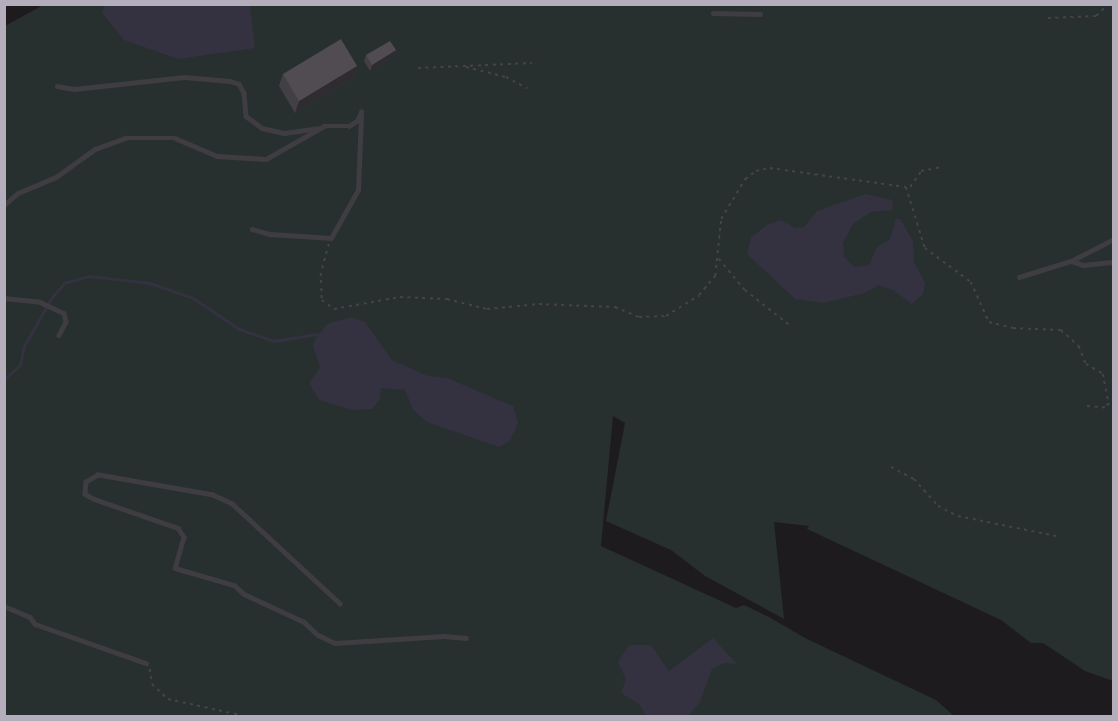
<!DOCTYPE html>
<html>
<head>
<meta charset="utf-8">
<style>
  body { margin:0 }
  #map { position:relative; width:1118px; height:721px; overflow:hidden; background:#1d1b1d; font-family:Raleway,sans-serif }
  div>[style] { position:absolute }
  .green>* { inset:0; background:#27302e }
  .water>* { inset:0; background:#343141 }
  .stream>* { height:3px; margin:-1.5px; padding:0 1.5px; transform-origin:1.5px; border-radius:1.5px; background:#343141 }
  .path>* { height:1.5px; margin-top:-0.75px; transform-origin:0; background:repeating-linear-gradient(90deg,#454249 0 3px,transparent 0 7.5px) }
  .service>* { height:4.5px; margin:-2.25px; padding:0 2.25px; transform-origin:2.25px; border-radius:2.25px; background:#3f3c42 }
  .wall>* { inset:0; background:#434045 }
  .shaded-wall>* { inset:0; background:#2f2c30 }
  .building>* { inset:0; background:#504c52 }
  span { translate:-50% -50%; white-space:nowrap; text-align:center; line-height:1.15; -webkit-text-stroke:4.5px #181618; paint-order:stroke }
  .frame { position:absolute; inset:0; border:6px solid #b4aebc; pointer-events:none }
</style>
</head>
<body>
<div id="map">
  <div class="green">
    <div style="clip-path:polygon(45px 4px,1113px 5px,1113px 681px,1085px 671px,1043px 643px,1031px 643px,1001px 620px,807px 529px,809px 526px,774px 522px,784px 619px,705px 576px,671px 550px,606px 521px,625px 423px,613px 416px,601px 546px,736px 608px,744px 605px,769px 617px,805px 638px,936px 700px,954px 716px,779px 716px,780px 695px,779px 716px,5px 716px,5px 26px)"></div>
  </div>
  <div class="water">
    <div style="clip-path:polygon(105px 5px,250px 5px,255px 48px,178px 59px,124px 40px,102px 13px)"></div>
    <div style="clip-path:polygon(865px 194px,893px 200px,892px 210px,871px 212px,853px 224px,843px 243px,844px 257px,855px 267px,869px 265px,877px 247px,890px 239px,896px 219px,900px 219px,913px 241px,914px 262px,925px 283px,923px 294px,912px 304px,893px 290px,879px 285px,865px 293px,823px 303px,795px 299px,747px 254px,751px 237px,767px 225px,781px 220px,795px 228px,804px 227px,817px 211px)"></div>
    <div style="clip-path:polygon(351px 317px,365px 322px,392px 360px,428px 376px,447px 378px,513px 406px,518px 423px,510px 441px,499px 447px,427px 422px,413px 410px,405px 390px,381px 388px,380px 399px,372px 409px,353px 410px,319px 400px,309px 383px,320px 367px,313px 346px,316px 338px,327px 324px)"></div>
    <div style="clip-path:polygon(713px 638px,737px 664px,724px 663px,712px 669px,700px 702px,688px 716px,646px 716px,639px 704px,621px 693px,626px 679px,618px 662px,629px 645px,651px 645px,669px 671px)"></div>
  </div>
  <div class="stream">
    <div style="left:4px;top:379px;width:21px;rotate:-41deg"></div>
    <div style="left:20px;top:365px;width:19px;rotate:-78deg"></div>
    <div style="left:24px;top:346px;width:56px;rotate:-60.3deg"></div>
    <div style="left:52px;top:297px;width:18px;rotate:-49deg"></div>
    <div style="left:64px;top:283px;width:26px;rotate:-16deg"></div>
    <div style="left:89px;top:276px;width:61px;rotate:6.5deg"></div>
    <div style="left:150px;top:283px;width:46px;rotate:19.2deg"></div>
    <div style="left:193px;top:298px;width:55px;rotate:34deg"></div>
    <div style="left:239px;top:329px;width:36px;rotate:19deg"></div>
    <div style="left:273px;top:341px;width:45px;rotate:-9deg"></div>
  </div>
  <div class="path">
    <div style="left:1048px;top:18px;width:48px;rotate:-2.4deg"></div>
    <div style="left:1096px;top:16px;width:17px;rotate:-45deg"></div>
    <div style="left:466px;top:67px;width:41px;rotate:14deg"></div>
    <div style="left:506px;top:77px;width:24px;rotate:28deg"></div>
    <div style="left:418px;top:68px;width:114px;rotate:-2.5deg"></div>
    <div style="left:910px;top:187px;width:19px;rotate:-55deg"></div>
    <div style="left:921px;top:171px;width:21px;rotate:-11deg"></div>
    <div style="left:329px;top:244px;width:30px;rotate:105deg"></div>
    <div style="left:321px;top:273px;width:27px;rotate:88deg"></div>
    <div style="left:322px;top:300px;width:15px;rotate:37deg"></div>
    <div style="left:334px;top:309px;width:67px;rotate:-10.3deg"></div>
    <div style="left:400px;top:297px;width:47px;rotate:2.4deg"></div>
    <div style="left:447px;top:299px;width:41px;rotate:14deg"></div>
    <div style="left:487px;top:309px;width:52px;rotate:-5.5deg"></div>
    <div style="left:539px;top:304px;width:76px;rotate:2.3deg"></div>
    <div style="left:615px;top:307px;width:26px;rotate:23deg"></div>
    <div style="left:639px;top:317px;width:27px;rotate:-2deg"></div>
    <div style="left:666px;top:316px;width:39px;rotate:-32deg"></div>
    <div style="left:699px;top:295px;width:25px;rotate:-50deg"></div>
    <div style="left:715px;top:276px;width:57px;rotate:-84deg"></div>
    <div style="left:721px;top:219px;width:47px;rotate:-59deg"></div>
    <div style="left:745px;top:179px;width:14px;rotate:-36deg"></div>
    <div style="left:756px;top:171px;width:14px;rotate:-12deg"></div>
    <div style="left:770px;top:168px;width:137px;rotate:8deg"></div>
    <div style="left:906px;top:187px;width:64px;rotate:72.7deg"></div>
    <div style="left:925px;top:248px;width:57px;rotate:36.5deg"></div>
    <div style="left:971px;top:282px;width:44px;rotate:65.8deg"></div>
    <div style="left:989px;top:322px;width:25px;rotate:14deg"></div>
    <div style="left:1013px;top:328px;width:48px;rotate:2.4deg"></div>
    <div style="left:1061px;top:330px;width:24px;rotate:42deg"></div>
    <div style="left:1079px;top:346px;width:19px;rotate:69deg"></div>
    <div style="left:1086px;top:364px;width:20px;rotate:30deg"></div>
    <div style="left:1103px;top:374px;width:31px;rotate:79deg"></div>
    <div style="left:1109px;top:404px;width:6px;rotate:135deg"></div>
    <div style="left:1105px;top:408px;width:21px;rotate:-175deg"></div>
    <div style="left:719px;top:259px;width:40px;rotate:50deg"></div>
    <div style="left:745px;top:290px;width:60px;rotate:38.2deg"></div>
    <div style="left:891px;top:467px;width:26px;rotate:28deg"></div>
    <div style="left:914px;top:479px;width:36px;rotate:48deg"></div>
    <div style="left:938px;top:506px;width:22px;rotate:27deg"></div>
    <div style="left:958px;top:516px;width:100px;rotate:11.5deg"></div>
    <div style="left:150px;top:669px;width:15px;rotate:82deg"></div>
    <div style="left:152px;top:684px;width:22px;rotate:43deg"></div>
    <div style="left:168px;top:699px;width:74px;rotate:12.5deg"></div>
  </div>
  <div class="service">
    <div style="left:713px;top:13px;width:47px;rotate:1.2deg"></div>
    <div style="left:57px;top:86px;width:17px;rotate:10deg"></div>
    <div style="left:74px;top:89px;width:111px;rotate:-6.2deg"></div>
    <div style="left:184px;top:77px;width:46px;rotate:5deg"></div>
    <div style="left:230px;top:81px;width:9px;rotate:18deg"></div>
    <div style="left:239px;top:84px;width:10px;rotate:61deg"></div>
    <div style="left:244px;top:93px;width:23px;rotate:85deg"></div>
    <div style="left:246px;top:116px;width:20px;rotate:37deg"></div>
    <div style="left:262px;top:128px;width:23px;rotate:13deg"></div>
    <div style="left:284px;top:133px;width:34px;rotate:-8deg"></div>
    <div style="left:4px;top:205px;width:18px;rotate:-41deg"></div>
    <div style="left:18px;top:193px;width:41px;rotate:-22.8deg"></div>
    <div style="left:56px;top:177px;width:48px;rotate:-35.7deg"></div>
    <div style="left:95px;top:149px;width:33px;rotate:-20deg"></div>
    <div style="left:126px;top:138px;width:49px"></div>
    <div style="left:175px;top:138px;width:46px;rotate:23.2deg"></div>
    <div style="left:217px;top:156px;width:49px;rotate:3.5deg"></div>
    <div style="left:266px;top:159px;width:67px;rotate:-29.6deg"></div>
    <div style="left:324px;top:126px;width:25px"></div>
    <div style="left:349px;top:126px;width:9px;rotate:-32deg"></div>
    <div style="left:357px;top:121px;width:10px;rotate:-66deg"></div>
    <div style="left:252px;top:229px;width:19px;rotate:16deg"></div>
    <div style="left:270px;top:234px;width:61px;rotate:3.8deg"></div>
    <div style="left:331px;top:238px;width:55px;rotate:-60.6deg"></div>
    <div style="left:358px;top:190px;width:75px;rotate:-87.7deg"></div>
    <div style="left:1071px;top:261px;width:13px;rotate:18deg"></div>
    <div style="left:1083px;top:265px;width:31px;rotate:-6deg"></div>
    <div style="left:1019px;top:277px;width:54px;rotate:-17.1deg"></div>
    <div style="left:1071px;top:261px;width:48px;rotate:-27.1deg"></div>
    <div style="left:4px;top:298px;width:36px;rotate:6deg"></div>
    <div style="left:40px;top:302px;width:26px;rotate:25deg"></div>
    <div style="left:64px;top:313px;width:9px;rotate:77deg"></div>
    <div style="left:66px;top:322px;width:15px;rotate:118deg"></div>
    <div style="left:340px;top:604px;width:147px;rotate:-137.2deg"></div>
    <div style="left:232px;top:504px;width:21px;rotate:-155deg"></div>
    <div style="left:213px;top:495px;width:117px;rotate:-170.1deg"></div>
    <div style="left:98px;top:475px;width:14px;rotate:150deg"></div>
    <div style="left:86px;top:482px;width:12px;rotate:95deg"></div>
    <div style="left:85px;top:494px;width:10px;rotate:29deg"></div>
    <div style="left:94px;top:499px;width:89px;rotate:19deg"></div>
    <div style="left:178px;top:528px;width:11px;rotate:56deg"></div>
    <div style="left:184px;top:537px;width:32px;rotate:106deg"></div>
    <div style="left:175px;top:568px;width:61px;rotate:16.1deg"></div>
    <div style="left:234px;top:585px;width:13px;rotate:42deg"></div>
    <div style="left:244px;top:594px;width:66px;rotate:25deg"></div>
    <div style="left:304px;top:622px;width:19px;rotate:43deg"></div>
    <div style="left:318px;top:635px;width:19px;rotate:25deg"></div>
    <div style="left:335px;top:643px;width:109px;rotate:-3.7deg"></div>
    <div style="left:444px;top:636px;width:22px;rotate:5deg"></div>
    <div style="left:4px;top:606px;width:28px;rotate:23deg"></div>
    <div style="left:30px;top:617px;width:9px;rotate:54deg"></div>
    <div style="left:35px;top:624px;width:118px;rotate:19.4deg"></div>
  </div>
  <div class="wall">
    <div style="clip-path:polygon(396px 50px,394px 56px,370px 71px,364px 61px,366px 55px)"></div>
    <div style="clip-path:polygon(357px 66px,353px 78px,295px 113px,279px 86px,283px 74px)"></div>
  </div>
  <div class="shaded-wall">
    <div style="clip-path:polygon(396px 50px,394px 56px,370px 71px,372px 65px)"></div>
    <div style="clip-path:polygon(357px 66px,353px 78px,295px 113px,299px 101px)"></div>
  </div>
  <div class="building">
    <div style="clip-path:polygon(341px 39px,357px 66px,299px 101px,283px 74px)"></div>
    <div style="clip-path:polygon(390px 41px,396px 50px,372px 65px,366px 55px)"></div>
  </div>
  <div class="frame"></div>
</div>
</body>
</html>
